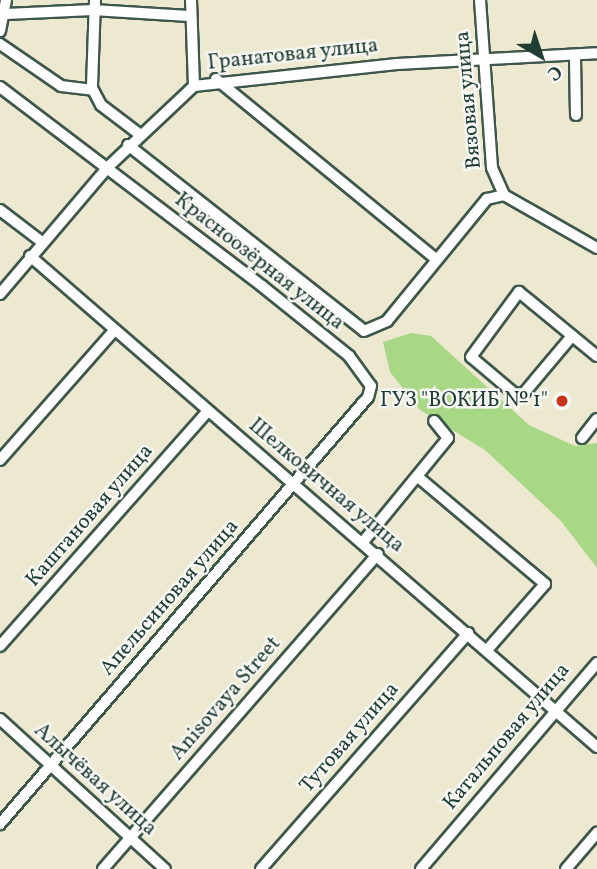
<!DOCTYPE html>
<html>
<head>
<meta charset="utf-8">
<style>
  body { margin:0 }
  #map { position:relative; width:597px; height:869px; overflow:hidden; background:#ede8d0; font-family:Vollkorn,serif }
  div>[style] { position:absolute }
  .green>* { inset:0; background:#a8d886 }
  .roads { filter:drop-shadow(2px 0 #3e574b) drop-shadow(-2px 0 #3e574b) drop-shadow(0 2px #3e574b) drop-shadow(0 -2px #3e574b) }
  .street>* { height:10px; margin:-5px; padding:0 5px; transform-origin:5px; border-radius:5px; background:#fff }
  .dots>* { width:19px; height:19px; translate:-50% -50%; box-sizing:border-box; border:4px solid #f6f6f2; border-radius:50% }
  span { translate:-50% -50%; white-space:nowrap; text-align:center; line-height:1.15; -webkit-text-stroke:5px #f6f6f2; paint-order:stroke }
  .street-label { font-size:21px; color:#1f3d34 }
  .poi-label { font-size:21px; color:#1f3d34 }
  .right { translate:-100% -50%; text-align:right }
  .north { position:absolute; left:506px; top:21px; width:70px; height:70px; -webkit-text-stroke:5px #f6f6f2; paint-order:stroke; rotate:141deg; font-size:19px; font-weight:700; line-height:28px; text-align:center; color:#1f3d34 }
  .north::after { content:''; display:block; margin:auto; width:24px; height:32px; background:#1f3d34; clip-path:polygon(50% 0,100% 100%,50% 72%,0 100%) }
</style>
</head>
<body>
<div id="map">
  <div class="green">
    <div style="clip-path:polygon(411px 333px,431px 336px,529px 425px,575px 446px,597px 443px,597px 568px,561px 521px,485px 450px,420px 410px,390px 372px,383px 342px)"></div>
  </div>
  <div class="roads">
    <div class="street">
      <div style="left:95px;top:0;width:88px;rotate:92deg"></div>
      <div style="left:92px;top:88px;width:19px;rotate:62deg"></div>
      <div style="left:101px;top:105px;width:48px;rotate:37.3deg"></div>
      <div style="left:191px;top:0;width:86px;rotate:88deg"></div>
      <div style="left:480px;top:0;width:168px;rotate:85.9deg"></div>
      <div style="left:492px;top:168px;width:30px;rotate:66deg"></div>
      <div style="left:6px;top:14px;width:87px;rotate:-2.6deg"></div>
      <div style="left:93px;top:10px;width:96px;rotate:3.6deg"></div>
      <div style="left:0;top:31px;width:32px;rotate:-79deg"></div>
      <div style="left:0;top:44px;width:74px;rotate:34.5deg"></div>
      <div style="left:61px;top:86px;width:32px;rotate:7deg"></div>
      <div style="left:575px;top:58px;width:57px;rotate:89deg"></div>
      <div style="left:216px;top:79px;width:283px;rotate:39.3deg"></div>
      <div style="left:0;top:87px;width:329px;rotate:37.2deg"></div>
      <div style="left:262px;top:286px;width:112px;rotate:38.8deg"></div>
      <div style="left:349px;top:356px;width:37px;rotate:54deg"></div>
      <div style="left:371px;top:386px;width:11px;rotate:105deg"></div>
      <div style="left:368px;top:397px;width:564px;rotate:130.76deg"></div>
      <div style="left:128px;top:145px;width:300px;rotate:38.2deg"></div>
      <div style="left:364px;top:331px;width:25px;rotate:-23deg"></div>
      <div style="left:387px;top:321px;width:158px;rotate:-50.7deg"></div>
      <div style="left:487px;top:199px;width:17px;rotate:-13deg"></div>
      <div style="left:504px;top:195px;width:107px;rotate:29.7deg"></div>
      <div style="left:0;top:210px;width:53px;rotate:37.3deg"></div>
      <div style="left:30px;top:256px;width:750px;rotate:40.89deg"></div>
      <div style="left:0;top:294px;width:167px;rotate:-49.6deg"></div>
      <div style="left:108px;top:167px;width:118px;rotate:-43.3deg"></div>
      <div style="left:194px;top:86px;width:204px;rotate:-6.2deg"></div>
      <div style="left:397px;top:64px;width:200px;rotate:-3.1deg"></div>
      <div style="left:572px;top:336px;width:75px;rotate:130.1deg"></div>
      <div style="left:524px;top:393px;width:9px;rotate:174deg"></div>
      <div style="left:515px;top:394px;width:57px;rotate:-139.9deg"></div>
      <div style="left:471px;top:357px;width:81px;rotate:-53.6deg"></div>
      <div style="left:519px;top:292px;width:101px;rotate:39.4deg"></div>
      <div style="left:582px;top:438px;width:24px;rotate:-52deg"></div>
      <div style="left:0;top:460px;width:169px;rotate:-48.6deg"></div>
      <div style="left:418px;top:477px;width:166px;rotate:40.1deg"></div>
      <div style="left:545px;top:584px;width:88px;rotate:131.3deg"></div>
      <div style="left:363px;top:542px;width:134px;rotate:-50.7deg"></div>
      <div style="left:448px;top:438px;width:22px;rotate:-129deg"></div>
      <div style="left:0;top:646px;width:314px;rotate:-48.5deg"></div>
      <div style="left:0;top:719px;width:223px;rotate:42.3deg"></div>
      <div style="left:103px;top:869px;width:418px;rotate:-48.9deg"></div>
      <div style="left:261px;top:869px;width:314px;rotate:-48.7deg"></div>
      <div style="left:421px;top:869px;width:271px;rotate:-49.5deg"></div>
      <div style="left:566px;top:869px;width:48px;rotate:-49.3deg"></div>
    </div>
  </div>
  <div class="dots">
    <div style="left:562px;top:401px;background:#c8321e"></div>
  </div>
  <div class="street-label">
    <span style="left:293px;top:55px;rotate:-6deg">Гранатовая улица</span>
    <span style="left:469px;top:100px;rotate:-95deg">Вязовая улица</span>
    <span style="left:259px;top:262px;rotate:38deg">Красноозёрная улица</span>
    <span style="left:326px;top:486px;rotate:40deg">Шелковичная улица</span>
    <span style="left:90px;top:516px;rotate:-49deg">Каштановая улица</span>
    <span style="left:170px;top:598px;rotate:-49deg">Апельсиновая улица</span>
    <span style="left:226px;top:699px;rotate:-49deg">Anisovaya Street</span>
    <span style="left:507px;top:737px;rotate:-50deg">Катальповая улица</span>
    <span style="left:350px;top:738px;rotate:-49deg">Тутовая улица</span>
    <span style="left:95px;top:780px;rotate:42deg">Алычёвая улица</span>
  </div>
  <div class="poi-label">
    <span class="right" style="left:548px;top:401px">ГУЗ "ВОКИБ № 1"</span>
  </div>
  <div class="north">С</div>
</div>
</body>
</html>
